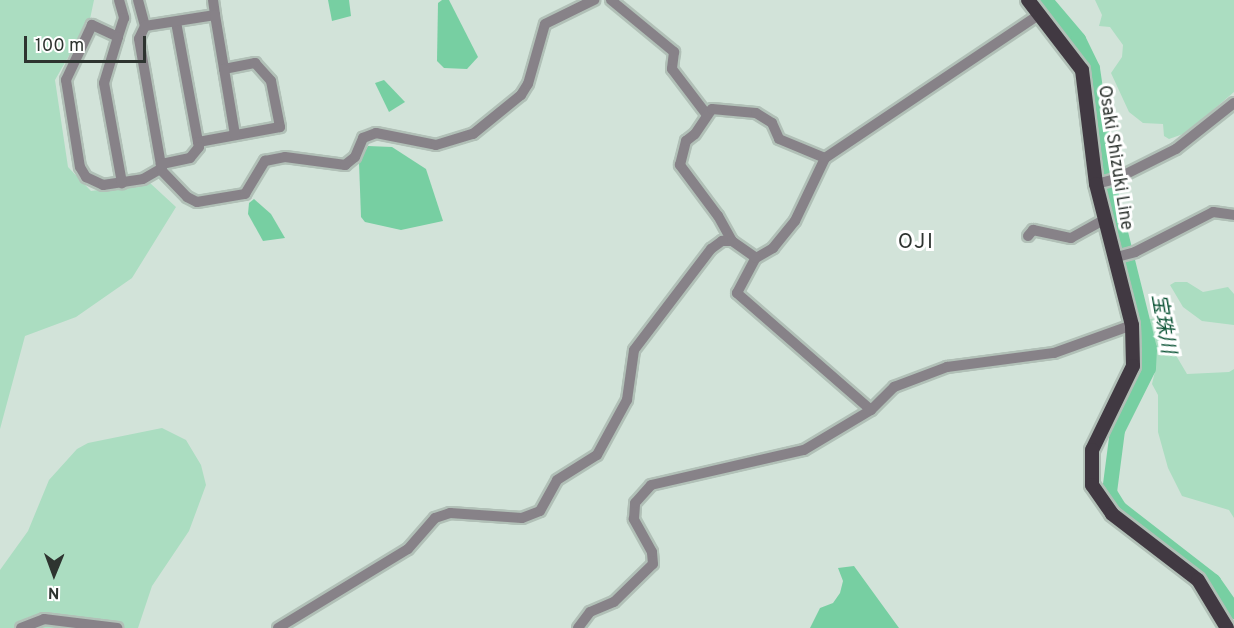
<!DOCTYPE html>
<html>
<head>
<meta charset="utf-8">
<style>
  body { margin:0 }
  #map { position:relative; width:1234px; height:628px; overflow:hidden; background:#d2e3d9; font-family:Overpass,"Noto Sans JP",sans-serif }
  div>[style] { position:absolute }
  .green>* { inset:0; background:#abddc1 }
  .water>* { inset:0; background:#77cfa2 }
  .river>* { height:15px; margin:-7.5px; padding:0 7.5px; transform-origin:7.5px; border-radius:7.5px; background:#77cfa2 }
  .roads { filter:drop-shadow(2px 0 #b1c0b7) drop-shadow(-2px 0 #b1c0b7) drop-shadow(0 2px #b1c0b7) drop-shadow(0 -2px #b1c0b7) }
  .minor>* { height:10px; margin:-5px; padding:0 5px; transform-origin:5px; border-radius:5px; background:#878288 }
  .major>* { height:14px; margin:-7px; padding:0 7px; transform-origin:7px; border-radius:7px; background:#413942 }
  span { translate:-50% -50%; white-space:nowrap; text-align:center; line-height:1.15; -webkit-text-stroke:6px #fff; paint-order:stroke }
  .street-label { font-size:18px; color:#2e3430 }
  .water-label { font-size:20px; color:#0f5538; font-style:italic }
  .quarter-label { font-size:21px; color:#2e3430; letter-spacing:1.5px }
  .north { position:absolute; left:24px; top:544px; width:60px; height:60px; -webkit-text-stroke:4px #fff; paint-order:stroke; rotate:181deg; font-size:16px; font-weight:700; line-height:24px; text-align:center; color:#2e3430 }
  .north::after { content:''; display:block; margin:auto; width:21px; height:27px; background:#2e3430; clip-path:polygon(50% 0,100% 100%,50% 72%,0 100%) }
  .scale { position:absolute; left:24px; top:36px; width:122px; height:27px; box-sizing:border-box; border:3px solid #2e3430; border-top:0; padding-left:8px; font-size:18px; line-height:21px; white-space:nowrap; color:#2e3430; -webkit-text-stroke:4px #fff; paint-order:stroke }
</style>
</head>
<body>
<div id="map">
  <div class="green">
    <div style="clip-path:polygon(0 0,94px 0,90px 19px,55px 80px,68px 167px,91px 191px,150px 183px,176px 207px,132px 278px,76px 317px,25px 336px,0 429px)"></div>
    <div style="clip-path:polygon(1095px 0,1234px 0,1234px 92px,1186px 133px,1169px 139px,1164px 136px,1163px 124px,1143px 123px,1129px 112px,1111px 73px,1122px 57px,1123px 45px,1110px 27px,1099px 26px,1102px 15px)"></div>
    <div style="clip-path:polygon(1175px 282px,1187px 282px,1203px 292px,1228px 287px,1234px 294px,1234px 325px,1202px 321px,1183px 307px,1170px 285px)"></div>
    <div style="clip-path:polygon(1157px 318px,1163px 322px,1171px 347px,1187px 374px,1229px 372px,1234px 369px,1234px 518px,1229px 510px,1182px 496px,1168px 468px,1158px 432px,1158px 395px,1152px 384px,1156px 367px,1150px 319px)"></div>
    <div style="clip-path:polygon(162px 428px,186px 440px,201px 465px,206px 485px,189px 531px,152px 586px,138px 628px,0 628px,0 570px,28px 531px,49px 480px,77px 449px,88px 443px)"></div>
  </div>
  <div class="water">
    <div style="clip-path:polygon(328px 0,349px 0,351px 16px,332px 21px)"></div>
    <div style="clip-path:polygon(442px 0,449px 0,478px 57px,467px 69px,444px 68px,437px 61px,438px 3px)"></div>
    <div style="clip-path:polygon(384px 80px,405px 102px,389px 112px,375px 83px)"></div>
    <div style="clip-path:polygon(368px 146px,392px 147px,426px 169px,443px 221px,401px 230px,365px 222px,361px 217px,359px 162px)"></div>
    <div style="clip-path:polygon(254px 199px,271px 214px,285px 238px,263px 241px,248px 214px,249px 203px)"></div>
    <div style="clip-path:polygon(854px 566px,899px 628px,810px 628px,820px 608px,833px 603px,840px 593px,843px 581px,838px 568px)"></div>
  </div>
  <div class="river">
    <div style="left:1045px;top:0;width:51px;rotate:49.8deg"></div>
    <div style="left:1078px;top:39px;width:32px;rotate:64deg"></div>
    <div style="left:1092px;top:68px;width:129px;rotate:81.6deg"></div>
    <div style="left:1111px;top:196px;width:157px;rotate:76deg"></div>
    <div style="left:1149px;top:348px;width:20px;rotate:93deg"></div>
    <div style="left:1148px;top:368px;width:69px;rotate:116.6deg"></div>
    <div style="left:1117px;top:430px;width:63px;rotate:97.4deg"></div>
    <div style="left:1109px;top:492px;width:19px;rotate:58deg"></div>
    <div style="left:1119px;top:508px;width:119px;rotate:37.8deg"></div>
    <div style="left:1213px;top:581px;width:37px;rotate:55deg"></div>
  </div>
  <div class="roads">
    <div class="minor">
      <div style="left:119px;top:0;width:19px;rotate:74deg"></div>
      <div style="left:124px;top:18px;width:20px;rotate:108deg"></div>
      <div style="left:118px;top:37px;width:29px;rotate:-155deg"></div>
      <div style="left:92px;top:25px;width:61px;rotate:115.3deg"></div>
      <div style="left:66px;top:80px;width:88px;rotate:80.9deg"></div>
      <div style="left:80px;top:167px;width:12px;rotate:59deg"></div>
      <div style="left:86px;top:177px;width:19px;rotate:25deg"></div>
      <div style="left:103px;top:185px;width:40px;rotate:-8.5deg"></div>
      <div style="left:143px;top:179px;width:22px;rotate:-30deg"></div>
      <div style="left:138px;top:0;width:27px;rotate:75deg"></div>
      <div style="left:145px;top:26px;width:14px;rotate:115deg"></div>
      <div style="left:139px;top:39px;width:134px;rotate:80.1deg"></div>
      <div style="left:162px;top:171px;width:36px;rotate:46deg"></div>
      <div style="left:187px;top:197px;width:11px;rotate:27deg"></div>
      <div style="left:197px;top:202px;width:49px;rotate:-9.5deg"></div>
      <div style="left:245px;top:194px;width:39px;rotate:-59deg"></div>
      <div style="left:265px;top:161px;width:20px;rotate:-11deg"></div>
      <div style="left:285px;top:157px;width:61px;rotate:7.6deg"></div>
      <div style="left:345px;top:165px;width:13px;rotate:-39deg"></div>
      <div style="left:355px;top:157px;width:21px;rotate:-67deg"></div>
      <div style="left:363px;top:138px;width:14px;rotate:-21deg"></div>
      <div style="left:376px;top:133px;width:61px;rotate:11.3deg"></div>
      <div style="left:436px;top:145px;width:39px;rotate:-17deg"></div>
      <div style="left:473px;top:134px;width:62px;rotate:-39.1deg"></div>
      <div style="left:521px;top:95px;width:13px;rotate:-58deg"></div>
      <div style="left:528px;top:84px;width:62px;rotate:-74.2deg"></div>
      <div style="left:545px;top:24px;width:55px;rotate:-26.1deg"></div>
      <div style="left:213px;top:0;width:15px;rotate:82deg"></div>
      <div style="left:611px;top:0;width:82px;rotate:39.5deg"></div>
      <div style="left:674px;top:52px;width:17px;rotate:97deg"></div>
      <div style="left:672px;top:69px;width:58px;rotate:52.7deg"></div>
      <div style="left:176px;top:22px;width:122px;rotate:79.6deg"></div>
      <div style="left:145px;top:26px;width:71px;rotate:-8.9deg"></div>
      <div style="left:215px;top:15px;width:55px;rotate:80.5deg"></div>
      <div style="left:224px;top:69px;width:32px;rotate:-11deg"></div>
      <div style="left:255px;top:63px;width:24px;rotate:48deg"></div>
      <div style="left:271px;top:81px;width:47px;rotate:78.9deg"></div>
      <div style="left:280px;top:127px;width:83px;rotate:169.6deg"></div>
      <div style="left:198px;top:142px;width:5px;rotate:79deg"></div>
      <div style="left:199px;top:147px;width:14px;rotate:129deg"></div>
      <div style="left:190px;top:158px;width:30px;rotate:168deg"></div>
      <div style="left:118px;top:37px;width:48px;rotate:106.9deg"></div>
      <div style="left:104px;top:83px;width:102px;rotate:79.8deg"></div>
      <div style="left:224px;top:69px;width:67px;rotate:80.5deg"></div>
      <div style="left:1096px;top:184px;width:21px;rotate:-14deg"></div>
      <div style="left:1116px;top:179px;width:67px;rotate:-26.6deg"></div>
      <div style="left:1176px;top:149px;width:74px;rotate:-38.4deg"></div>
      <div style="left:1028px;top:236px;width:8px;rotate:-50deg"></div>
      <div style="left:1033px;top:230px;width:39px;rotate:12deg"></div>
      <div style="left:1071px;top:238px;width:37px;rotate:-29deg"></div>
      <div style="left:732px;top:241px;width:29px;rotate:-119deg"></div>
      <div style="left:718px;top:216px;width:64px;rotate:-126.7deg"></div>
      <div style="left:680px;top:165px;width:25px;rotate:-76deg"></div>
      <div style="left:686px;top:141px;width:11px;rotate:-38deg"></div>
      <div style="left:695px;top:134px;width:30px;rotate:-56deg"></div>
      <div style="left:712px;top:109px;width:44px;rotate:5.2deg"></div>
      <div style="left:756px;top:113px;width:19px;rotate:32deg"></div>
      <div style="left:772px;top:123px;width:17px;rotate:66deg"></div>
      <div style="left:779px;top:139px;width:50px;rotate:22.4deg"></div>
      <div style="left:1113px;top:258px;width:23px;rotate:-15deg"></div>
      <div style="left:1135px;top:252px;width:88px;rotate:-27.1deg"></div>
      <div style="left:1213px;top:212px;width:21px;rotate:8deg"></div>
      <div style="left:871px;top:410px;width:178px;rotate:-138.9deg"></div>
      <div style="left:737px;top:293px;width:40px;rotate:-62deg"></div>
      <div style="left:756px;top:258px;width:20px;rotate:-30deg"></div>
      <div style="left:773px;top:248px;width:35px;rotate:-51deg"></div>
      <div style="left:795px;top:221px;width:70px;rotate:-64.5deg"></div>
      <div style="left:825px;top:158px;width:259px;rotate:-33.8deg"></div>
      <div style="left:21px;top:628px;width:25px;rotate:-21deg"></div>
      <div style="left:44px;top:619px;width:74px;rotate:7deg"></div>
      <div style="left:278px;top:628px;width:152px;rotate:-31.3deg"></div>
      <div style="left:408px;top:549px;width:41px;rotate:-48.9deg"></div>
      <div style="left:435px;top:518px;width:16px;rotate:-18deg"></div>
      <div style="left:450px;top:513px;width:72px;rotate:4deg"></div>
      <div style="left:522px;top:518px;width:19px;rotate:-21deg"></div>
      <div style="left:540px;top:511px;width:35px;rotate:-61deg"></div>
      <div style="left:557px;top:480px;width:47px;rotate:-32deg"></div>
      <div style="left:597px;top:455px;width:63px;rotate:-61.4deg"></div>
      <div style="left:627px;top:400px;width:50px;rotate:-82deg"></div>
      <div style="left:634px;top:350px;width:127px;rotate:-52.7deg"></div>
      <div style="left:711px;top:249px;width:14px;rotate:-36deg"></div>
      <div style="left:722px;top:241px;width:10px"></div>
      <div style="left:732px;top:241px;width:29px;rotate:35deg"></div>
      <div style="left:578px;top:628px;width:20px;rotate:-53deg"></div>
      <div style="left:590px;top:612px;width:26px;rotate:-23deg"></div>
      <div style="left:614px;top:602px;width:54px;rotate:-44.3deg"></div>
      <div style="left:653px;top:564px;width:12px;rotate:-95deg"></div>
      <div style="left:652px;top:552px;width:38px;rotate:-119deg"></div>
      <div style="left:634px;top:519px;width:16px;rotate:-86deg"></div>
      <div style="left:635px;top:503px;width:24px;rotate:-48deg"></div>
      <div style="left:651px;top:485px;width:157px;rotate:-12.9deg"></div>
      <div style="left:804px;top:450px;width:78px;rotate:-30.8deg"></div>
      <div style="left:871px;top:410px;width:33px;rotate:-45deg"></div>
      <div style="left:894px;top:387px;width:57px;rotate:-20.7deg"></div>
      <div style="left:947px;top:367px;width:108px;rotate:-7.5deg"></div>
      <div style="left:1054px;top:353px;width:83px;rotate:-19.7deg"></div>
    </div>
    <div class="major">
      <div style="left:1028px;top:0;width:88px;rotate:52.4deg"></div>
      <div style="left:1082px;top:70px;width:115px;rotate:83deg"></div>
      <div style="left:1096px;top:184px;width:146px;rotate:75.7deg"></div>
      <div style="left:1132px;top:325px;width:41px;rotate:88.6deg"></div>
      <div style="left:1133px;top:366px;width:93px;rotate:116deg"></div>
      <div style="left:1092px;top:450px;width:35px;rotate:90deg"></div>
      <div style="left:1092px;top:485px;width:35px;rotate:55deg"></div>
      <div style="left:1112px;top:514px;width:108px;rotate:37.5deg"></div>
      <div style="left:1198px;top:580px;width:56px;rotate:58.9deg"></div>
    </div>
  </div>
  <div class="street-label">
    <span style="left:1114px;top:158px;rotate:81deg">Osaki Shizuki Line</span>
  </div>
  <div class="water-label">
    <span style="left:1162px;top:324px;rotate:80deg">宝珠川</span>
  </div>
  <div class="quarter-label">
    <span style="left:916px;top:243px">OJI</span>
  </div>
  <div class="north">N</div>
  <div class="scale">100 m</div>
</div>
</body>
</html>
